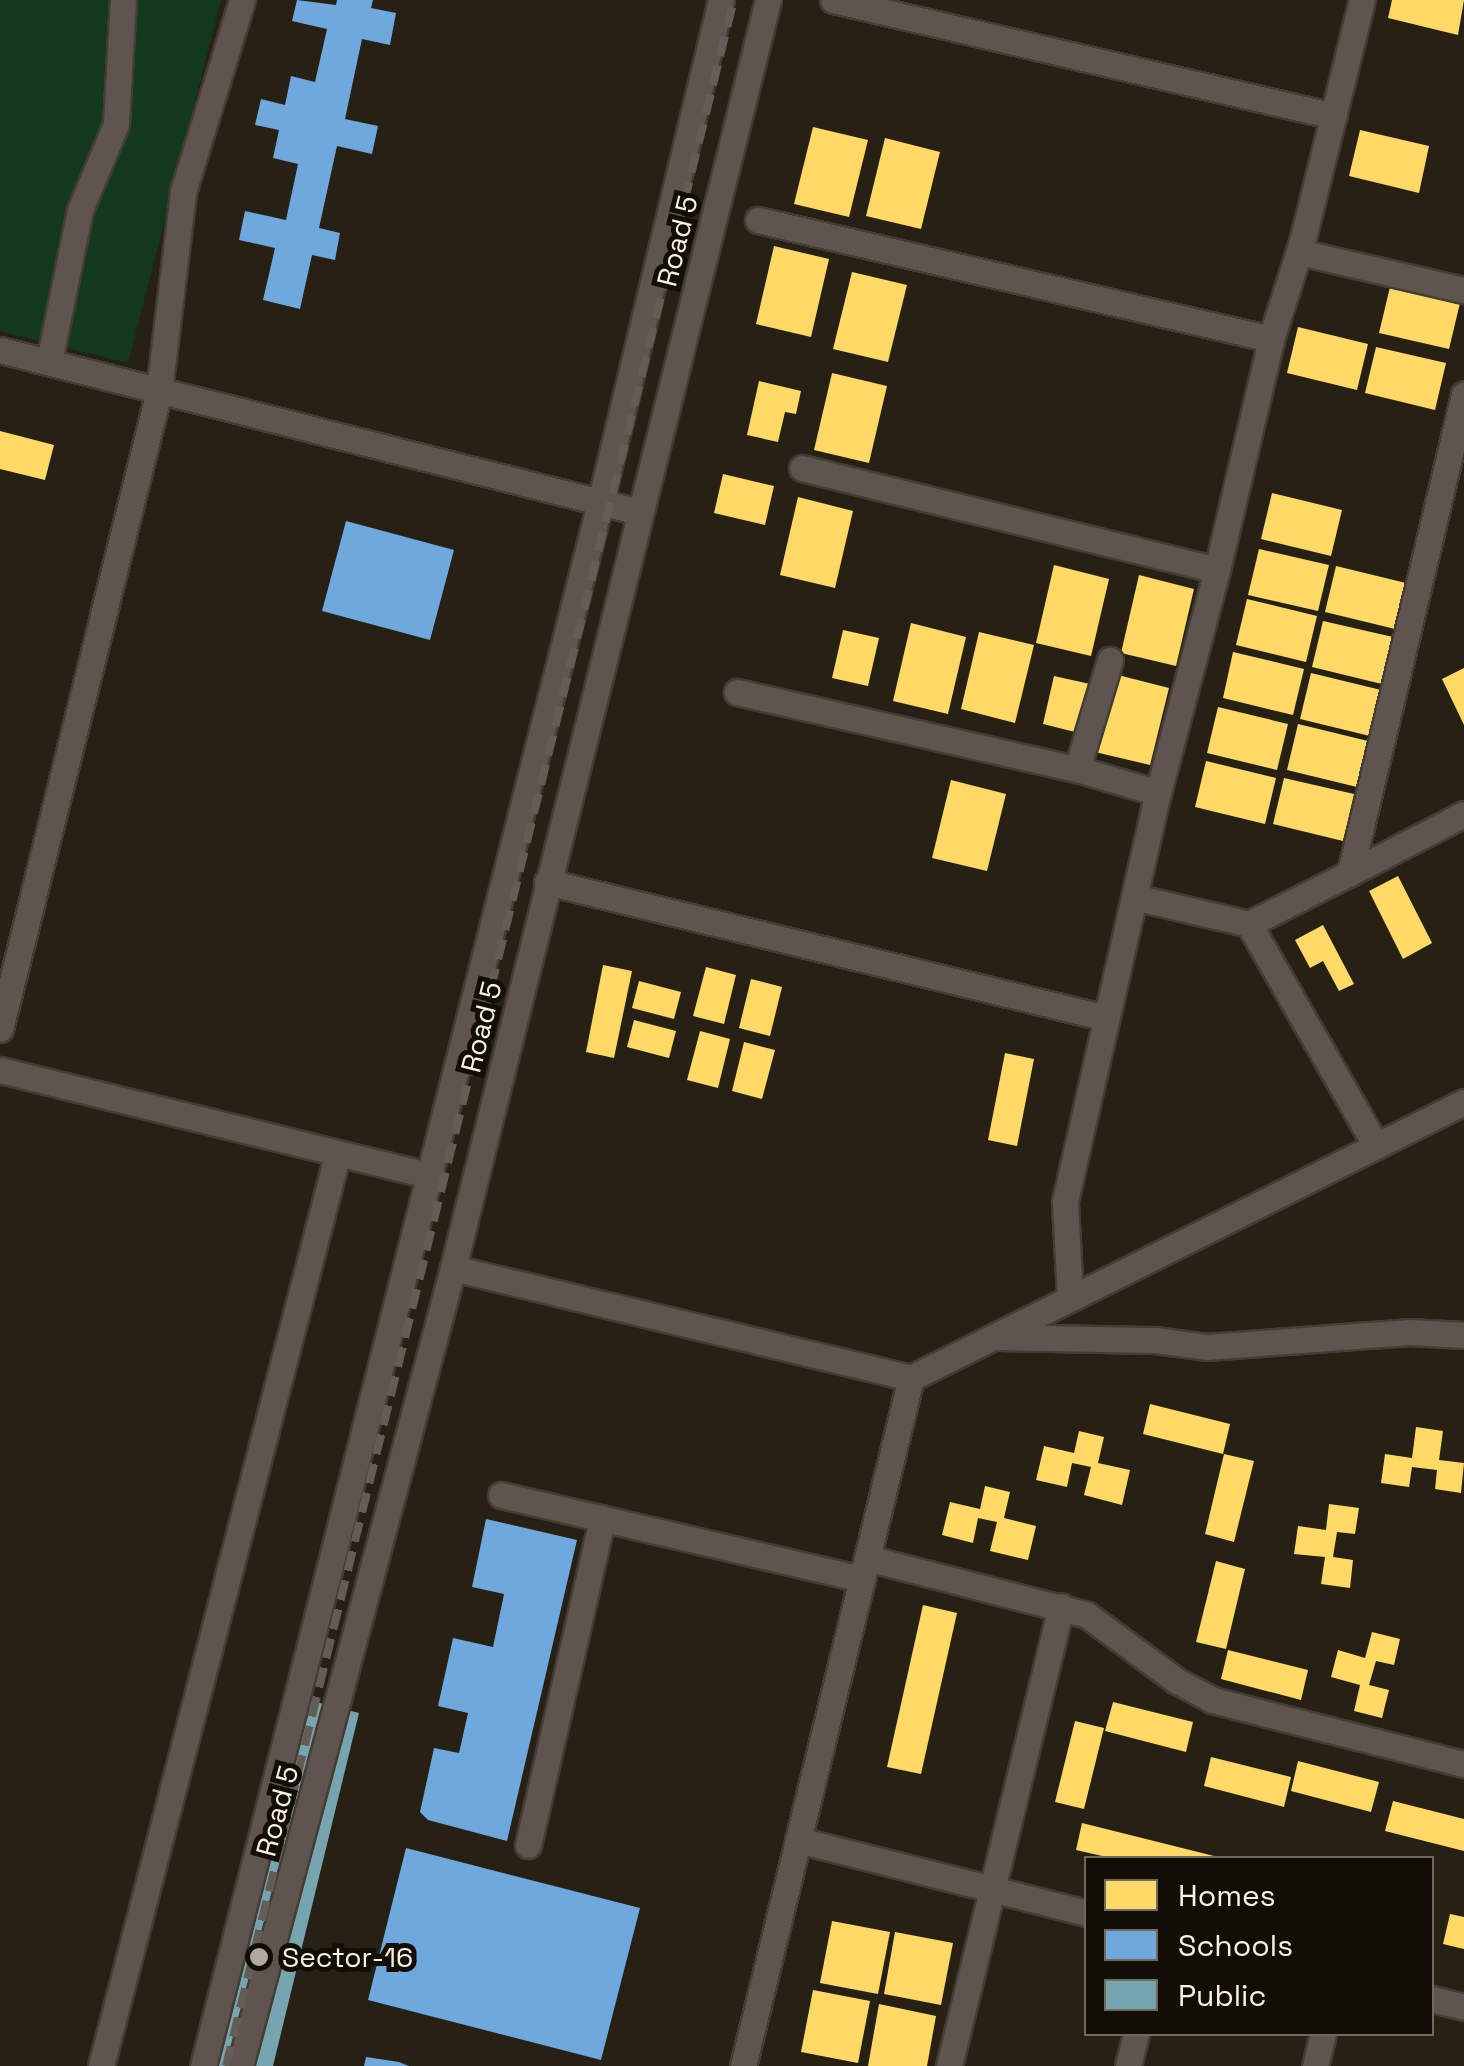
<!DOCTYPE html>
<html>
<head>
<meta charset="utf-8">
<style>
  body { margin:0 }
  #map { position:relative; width:1464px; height:2066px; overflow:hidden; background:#272115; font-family:"Space Grotesk",sans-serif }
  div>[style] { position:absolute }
  .green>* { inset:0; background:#13391c }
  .homes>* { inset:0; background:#ffd966 }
  .schools>* { inset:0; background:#6fa8dc }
  .public>* { inset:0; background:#76a5af }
  .roads { filter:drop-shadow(2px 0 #433d34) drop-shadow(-2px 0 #433d34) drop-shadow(0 2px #433d34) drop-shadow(0 -2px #433d34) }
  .minor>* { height:25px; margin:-12.5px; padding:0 12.5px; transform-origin:12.5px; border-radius:12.5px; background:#5f554e }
  .rail>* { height:8px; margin-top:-4px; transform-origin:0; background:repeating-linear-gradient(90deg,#645d56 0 20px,transparent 0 30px) }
  .dots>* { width:28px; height:28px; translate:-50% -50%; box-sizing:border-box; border:5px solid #130e05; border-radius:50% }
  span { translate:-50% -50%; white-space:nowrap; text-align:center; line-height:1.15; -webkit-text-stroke:10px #130e05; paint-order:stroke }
  .street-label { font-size:28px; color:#f9f2e4 }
  .poi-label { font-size:28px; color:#f9f2e4 }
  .left { translate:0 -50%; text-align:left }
  .legend { position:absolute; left:1084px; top:1856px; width:350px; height:180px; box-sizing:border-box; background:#130e05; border:2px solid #6f695e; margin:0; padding:12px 18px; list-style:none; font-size:30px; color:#f9f2e4 }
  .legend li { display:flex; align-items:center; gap:20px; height:50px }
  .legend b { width:50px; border:2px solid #6f695e }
</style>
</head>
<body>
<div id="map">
  <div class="green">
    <div style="clip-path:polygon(0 0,221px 0,128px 363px,0 331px)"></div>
  </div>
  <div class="homes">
    <div style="clip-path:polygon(1392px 0,1464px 0,1458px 35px,1388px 18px)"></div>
    <div style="clip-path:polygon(813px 127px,868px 140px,849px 217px,794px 204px)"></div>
    <div style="clip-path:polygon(1360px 130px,1429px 146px,1419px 193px,1349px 176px)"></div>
    <div style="clip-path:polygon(885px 138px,940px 152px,921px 229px,866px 216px)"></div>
    <div style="clip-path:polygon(774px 246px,829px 259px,811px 337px,756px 324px)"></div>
    <div style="clip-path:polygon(852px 272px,907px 285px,888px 362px,833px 349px)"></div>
    <div style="clip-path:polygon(1390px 287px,1460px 303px,1449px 349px,1379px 333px)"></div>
    <div style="clip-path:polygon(1298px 327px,1368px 344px,1357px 390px,1287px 373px)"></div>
    <div style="clip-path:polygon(1376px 347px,1446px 363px,1435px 410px,1365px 393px)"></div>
    <div style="clip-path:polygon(832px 373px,887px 386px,869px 463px,814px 450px)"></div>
    <div style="clip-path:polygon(759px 381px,801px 391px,796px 414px,785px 412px,778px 442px,747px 435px)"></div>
    <div style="clip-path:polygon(0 431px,54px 445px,45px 480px,0 469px)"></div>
    <div style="clip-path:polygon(723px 474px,774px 486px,765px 525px,714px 513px)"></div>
    <div style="clip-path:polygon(1272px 493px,1342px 510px,1331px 556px,1261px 539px)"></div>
    <div style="clip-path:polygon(798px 497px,853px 511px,835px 588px,780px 575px)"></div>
    <div style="clip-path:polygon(1259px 549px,1329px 565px,1318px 611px,1248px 595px)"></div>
    <div style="clip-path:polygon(1054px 565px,1109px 579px,1091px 656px,1036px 643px)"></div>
    <div style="clip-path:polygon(1336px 566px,1406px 583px,1395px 629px,1325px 612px)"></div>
    <div style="clip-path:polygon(1139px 575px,1194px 589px,1176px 666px,1121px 653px)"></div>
    <div style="clip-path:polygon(1247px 599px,1317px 616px,1306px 662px,1236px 645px)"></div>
    <div style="clip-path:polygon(1323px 621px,1393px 637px,1382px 684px,1312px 667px)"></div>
    <div style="clip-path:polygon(911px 623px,966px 637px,948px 714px,893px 701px)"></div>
    <div style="clip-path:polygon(843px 630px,879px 638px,868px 686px,832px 678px)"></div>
    <div style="clip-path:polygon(979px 632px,1034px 645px,1015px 723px,961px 709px)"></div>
    <div style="clip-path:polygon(1233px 652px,1304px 669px,1293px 715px,1223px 698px)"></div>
    <div style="clip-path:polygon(1464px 668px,1464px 725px,1442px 679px)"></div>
    <div style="clip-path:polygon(1311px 673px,1381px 690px,1370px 736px,1300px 719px)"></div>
    <div style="clip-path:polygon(1114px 674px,1169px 688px,1150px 765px,1095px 752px)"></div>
    <div style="clip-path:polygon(1054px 676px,1090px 684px,1079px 733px,1043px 724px)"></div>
    <div style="clip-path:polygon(1218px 707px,1288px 724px,1277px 770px,1207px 753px)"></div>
    <div style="clip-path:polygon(1298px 724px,1368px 741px,1357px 787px,1287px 770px)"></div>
    <div style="clip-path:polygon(1206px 761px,1276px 778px,1265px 824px,1195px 807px)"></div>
    <div style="clip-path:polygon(1284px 778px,1354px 794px,1343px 841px,1273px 824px)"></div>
    <div style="clip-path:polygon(951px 780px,1006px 794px,987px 871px,932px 858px)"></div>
    <div style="clip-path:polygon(1398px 876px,1432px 943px,1403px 959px,1369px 891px)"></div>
    <div style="clip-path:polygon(1323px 925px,1354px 984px,1339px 991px,1323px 961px,1310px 968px,1295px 940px)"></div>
    <div style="clip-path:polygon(603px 965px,632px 971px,614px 1058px,586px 1052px)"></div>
    <div style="clip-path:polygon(706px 967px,736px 975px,724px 1024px,693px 1016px)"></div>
    <div style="clip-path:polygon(751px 979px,782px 987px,770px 1036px,739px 1028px)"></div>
    <div style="clip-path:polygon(639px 981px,681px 992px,674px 1019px,632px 1008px)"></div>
    <div style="clip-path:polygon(634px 1020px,676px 1031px,669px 1058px,627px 1047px)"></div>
    <div style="clip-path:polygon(700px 1031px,730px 1039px,718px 1088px,687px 1080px)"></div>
    <div style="clip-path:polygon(744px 1042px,775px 1050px,762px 1099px,732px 1091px)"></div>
    <div style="clip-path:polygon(1005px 1053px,1034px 1059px,1017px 1146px,988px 1140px)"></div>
    <div style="clip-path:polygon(1150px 1404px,1230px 1424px,1223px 1454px,1143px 1434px)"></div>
    <div style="clip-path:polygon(1416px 1427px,1443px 1431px,1439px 1460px,1464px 1463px,1461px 1493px,1435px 1489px,1437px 1470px,1412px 1467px,1409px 1487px,1381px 1483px,1385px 1454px,1412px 1458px)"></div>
    <div style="clip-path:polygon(1079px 1431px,1104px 1437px,1098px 1463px,1130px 1470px,1122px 1505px,1084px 1495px,1091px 1467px,1072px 1463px,1067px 1487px,1036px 1480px,1044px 1446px,1074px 1453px)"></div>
    <div style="clip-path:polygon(1224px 1454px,1254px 1461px,1234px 1542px,1205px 1534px)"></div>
    <div style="clip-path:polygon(985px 1486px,1010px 1492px,1004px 1518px,1036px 1526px,1028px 1560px,990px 1551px,997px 1522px,978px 1518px,973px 1543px,942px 1535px,950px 1502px,980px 1509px)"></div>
    <div style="clip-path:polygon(1329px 1504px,1359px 1508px,1355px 1534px,1337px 1532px,1333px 1557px,1353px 1560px,1350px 1588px,1321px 1584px,1325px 1557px,1294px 1554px,1298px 1526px,1326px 1530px)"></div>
    <div style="clip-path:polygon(1216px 1561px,1245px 1569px,1226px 1649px,1196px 1642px)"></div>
    <div style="clip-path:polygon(923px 1605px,957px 1613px,921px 1774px,887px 1767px)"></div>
    <div style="clip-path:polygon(1372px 1632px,1400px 1639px,1394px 1665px,1376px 1661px,1369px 1685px,1389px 1690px,1382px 1718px,1354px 1711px,1360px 1685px,1331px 1677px,1338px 1650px,1365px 1658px)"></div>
    <div style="clip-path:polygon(1228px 1650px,1308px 1670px,1301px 1700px,1221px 1679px)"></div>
    <div style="clip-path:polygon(1113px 1702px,1193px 1722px,1186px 1752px,1105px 1731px)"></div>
    <div style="clip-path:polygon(1075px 1721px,1104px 1728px,1084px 1809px,1055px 1802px)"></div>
    <div style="clip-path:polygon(1211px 1757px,1291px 1777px,1284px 1807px,1204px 1786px)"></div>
    <div style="clip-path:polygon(1298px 1761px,1379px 1782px,1371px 1812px,1291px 1791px)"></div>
    <div style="clip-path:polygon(1393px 1801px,1464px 1819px,1464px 1851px,1385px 1831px)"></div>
    <div style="clip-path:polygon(1082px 1823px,1218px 1857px,1218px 1858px,1111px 1858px,1076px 1850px)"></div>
    <div style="clip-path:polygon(1450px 1914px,1464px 1917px,1464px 1949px,1443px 1944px)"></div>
    <div style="clip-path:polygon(832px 1921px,890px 1932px,878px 1994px,820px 1983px)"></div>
    <div style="clip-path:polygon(895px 1932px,953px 1943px,941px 2005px,884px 1994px)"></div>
    <div style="clip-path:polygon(813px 1990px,870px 2001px,858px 2063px,801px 2052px)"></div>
    <div style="clip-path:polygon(879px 2004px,936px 2016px,927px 2066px,868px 2066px)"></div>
  </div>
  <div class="schools">
    <div style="clip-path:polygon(297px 0,336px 5px,337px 0,373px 0,371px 8px,396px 13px,390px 45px,362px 39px,345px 119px,378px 126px,372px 154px,337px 146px,319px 228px,340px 233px,335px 260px,312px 255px,300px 309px,263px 300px,275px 248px,239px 240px,245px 211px,286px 220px,298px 164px,273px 158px,279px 130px,255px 125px,261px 99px,285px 105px,291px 76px,315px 82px,327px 29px,292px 21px)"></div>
    <div style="clip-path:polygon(346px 521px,454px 550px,430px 640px,322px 611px)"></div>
    <div style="clip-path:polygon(486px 1519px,577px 1540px,507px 1841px,428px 1820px,420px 1812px,434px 1748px,459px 1753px,468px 1713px,438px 1706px,453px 1638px,493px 1647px,504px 1594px,472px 1587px)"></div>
    <div style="clip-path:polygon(406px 1848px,640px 1908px,601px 2060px,368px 2000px)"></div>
    <div style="clip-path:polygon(366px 2057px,399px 2062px,409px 2066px,364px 2066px)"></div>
  </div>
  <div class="public">
    <div style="clip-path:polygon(284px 1694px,359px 1713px,273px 2066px,194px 2066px)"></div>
  </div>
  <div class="roads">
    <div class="minor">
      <div style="left:833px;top:0;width:514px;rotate:13.04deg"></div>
      <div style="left:758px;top:220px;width:527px;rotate:13.06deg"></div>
      <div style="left:1299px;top:252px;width:169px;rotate:13deg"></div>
      <div style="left:0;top:350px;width:659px;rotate:14.23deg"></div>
      <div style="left:49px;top:362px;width:155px;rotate:-78.5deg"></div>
      <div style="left:80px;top:210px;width:93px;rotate:-67.3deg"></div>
      <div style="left:116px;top:124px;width:124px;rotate:-86.8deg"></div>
      <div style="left:802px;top:468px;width:427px;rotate:13.8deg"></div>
      <div style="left:1217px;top:570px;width:237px;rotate:-76.8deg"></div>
      <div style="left:1271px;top:339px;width:102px;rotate:-72.3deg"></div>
      <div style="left:1302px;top:242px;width:249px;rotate:-76.1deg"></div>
      <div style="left:737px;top:692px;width:349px;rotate:12.8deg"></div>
      <div style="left:1077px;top:769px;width:84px;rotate:16.5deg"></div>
      <div style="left:1158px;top:793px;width:231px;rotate:-75.2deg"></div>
      <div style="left:1077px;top:769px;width:114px;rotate:-73.2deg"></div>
      <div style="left:1350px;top:873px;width:128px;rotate:-27.4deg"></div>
      <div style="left:547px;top:882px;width:575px;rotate:13.67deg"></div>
      <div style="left:1134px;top:897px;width:118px;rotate:13.2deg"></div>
      <div style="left:1249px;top:924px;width:113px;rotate:-26.8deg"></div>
      <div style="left:1350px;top:873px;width:492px;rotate:-76.6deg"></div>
      <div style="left:1249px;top:924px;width:256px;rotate:60.2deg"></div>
      <div style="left:0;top:1029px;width:658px;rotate:-76.01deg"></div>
      <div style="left:159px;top:391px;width:200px;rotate:-83.1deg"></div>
      <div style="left:183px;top:192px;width:201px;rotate:-72.9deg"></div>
      <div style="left:0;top:1070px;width:443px;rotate:13.8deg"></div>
      <div style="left:453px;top:1268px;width:471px;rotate:13.5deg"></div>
      <div style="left:911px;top:1378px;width:618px;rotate:-26.52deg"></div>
      <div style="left:1070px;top:1298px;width:97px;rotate:-93deg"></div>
      <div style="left:1065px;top:1201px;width:418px;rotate:-77.2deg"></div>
      <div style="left:998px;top:1337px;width:157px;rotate:1.1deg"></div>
      <div style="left:1155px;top:1340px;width:52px;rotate:7.7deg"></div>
      <div style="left:1207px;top:1347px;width:203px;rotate:-4.2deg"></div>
      <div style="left:1409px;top:1332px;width:55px;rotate:3.1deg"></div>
      <div style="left:501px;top:1495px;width:371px;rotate:13.1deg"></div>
      <div style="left:867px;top:1558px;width:227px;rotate:14.5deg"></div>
      <div style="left:1087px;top:1615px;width:112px;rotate:36.3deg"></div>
      <div style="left:1177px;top:1681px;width:40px;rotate:28deg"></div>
      <div style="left:1212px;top:1700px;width:260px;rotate:14.3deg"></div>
      <div style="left:798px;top:1840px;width:297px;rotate:14.2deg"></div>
      <div style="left:528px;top:1845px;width:335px;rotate:-77.2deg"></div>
      <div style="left:1432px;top:1999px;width:33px;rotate:14deg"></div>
      <div style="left:101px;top:2066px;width:940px;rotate:-75.46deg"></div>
      <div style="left:203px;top:2066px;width:1617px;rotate:-75.75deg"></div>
      <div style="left:601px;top:499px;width:513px;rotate:-76.48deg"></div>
      <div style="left:240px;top:2066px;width:826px;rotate:-75.06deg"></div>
      <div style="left:453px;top:1268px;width:1307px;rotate:-76.05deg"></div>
      <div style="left:743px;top:2066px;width:708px;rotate:-76.28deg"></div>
      <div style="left:949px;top:2066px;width:473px;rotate:-76.3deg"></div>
      <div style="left:1128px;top:2066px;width:33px;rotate:-76deg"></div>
      <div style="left:1315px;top:2066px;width:33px;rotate:-76deg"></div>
    </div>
  </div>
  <div class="rail">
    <div style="left:226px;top:2066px;width:2128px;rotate:-76.19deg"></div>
  </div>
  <div class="dots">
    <div style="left:259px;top:1957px;background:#b0a99c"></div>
  </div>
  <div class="street-label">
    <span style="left:677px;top:241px;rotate:-76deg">Road 5</span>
    <span style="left:481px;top:1027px;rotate:-76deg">Road 5</span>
    <span style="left:277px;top:1811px;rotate:-75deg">Road 5</span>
  </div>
  <div class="poi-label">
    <span class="left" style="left:282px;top:1957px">Sector-16</span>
  </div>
  <ul class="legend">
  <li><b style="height:28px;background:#ffd966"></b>Homes</li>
  <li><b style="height:28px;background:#6fa8dc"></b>Schools</li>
  <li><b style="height:28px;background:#76a5af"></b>Public</li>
  </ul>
</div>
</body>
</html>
